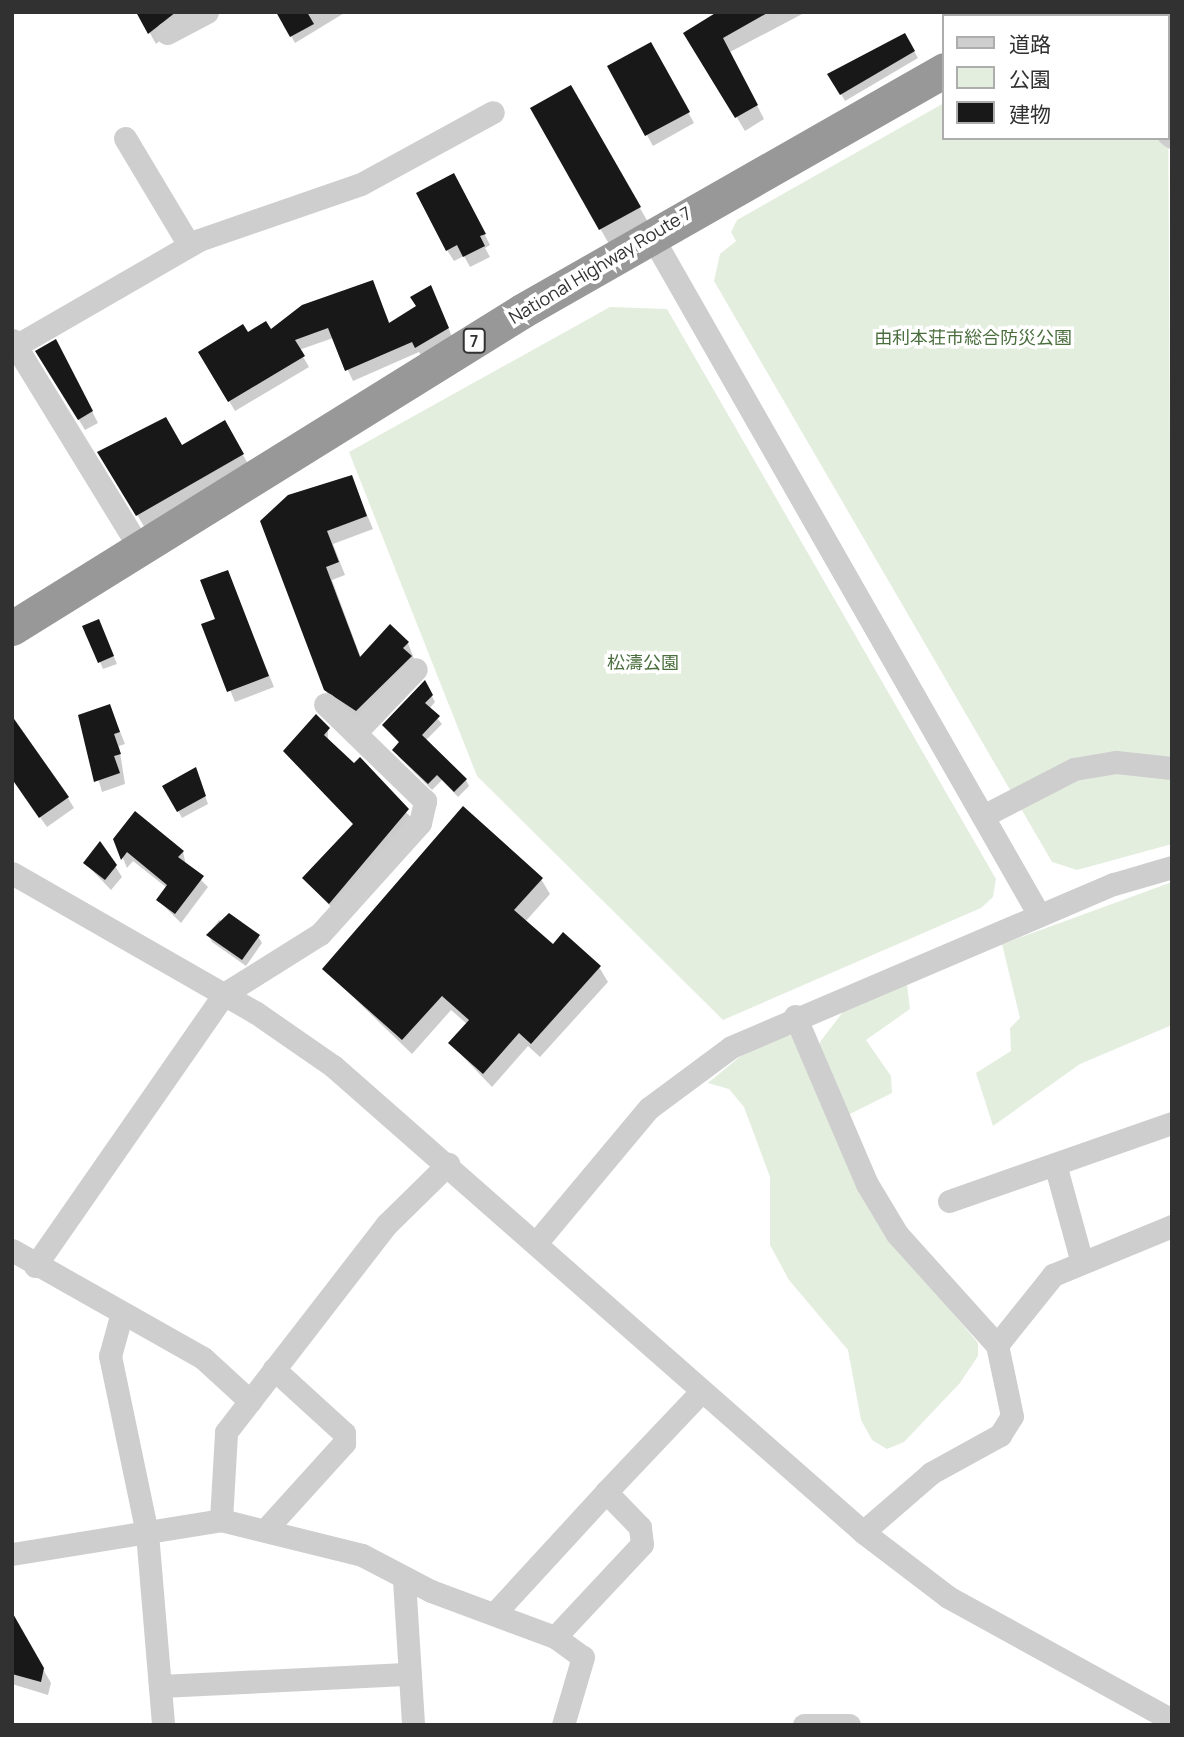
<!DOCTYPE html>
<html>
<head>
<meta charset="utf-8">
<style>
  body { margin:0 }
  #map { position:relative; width:1184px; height:1737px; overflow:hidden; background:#fff; font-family:Manrope,"Noto Sans JP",sans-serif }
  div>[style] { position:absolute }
  .green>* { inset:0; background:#e4eedf }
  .shadow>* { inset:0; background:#0003 }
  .building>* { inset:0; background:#181818 }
  .minor>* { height:23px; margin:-11.5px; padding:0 11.5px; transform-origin:11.5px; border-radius:11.5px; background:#cecece }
  .highway>* { height:35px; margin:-17.5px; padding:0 17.5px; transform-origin:17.5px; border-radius:17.5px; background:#989898 }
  span { translate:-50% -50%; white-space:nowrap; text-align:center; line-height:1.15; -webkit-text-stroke:7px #fff; paint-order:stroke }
  .shield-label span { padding:2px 5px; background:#fff; border:2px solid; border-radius:5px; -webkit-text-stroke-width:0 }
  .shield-label { font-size:16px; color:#313131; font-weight:700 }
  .street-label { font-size:18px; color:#313131 }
  .park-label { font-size:18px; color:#4a6e3d }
  .frame { position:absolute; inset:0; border:14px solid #313131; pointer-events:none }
  .legend { position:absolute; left:942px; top:14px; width:228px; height:126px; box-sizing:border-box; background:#fff; border:2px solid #adadad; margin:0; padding:9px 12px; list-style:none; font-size:21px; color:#313131 }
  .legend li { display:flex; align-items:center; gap:14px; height:35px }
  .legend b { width:35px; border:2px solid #adadad }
</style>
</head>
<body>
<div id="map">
  <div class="green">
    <div style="clip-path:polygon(1168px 73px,1172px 844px,1077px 870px,1052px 862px,714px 281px,720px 254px,736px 241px,731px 232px,737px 220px,944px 103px,944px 138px,1168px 138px)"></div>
    <div style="clip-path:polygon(610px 307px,667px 309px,996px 879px,993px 897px,981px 908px,723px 1020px,477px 776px,349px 452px)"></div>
    <div style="clip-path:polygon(1172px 882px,1172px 1025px,1080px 1064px,993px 1126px,976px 1073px,1011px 1051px,1010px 1028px,1020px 1018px,1002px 944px)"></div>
    <div style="clip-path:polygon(907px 984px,910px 1009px,866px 1040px,891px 1076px,892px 1093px,848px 1115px,819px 1056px,820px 1042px,846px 1008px)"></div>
    <div style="clip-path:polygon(786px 1035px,795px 1036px,892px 1240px,978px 1343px,978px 1356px,960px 1383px,904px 1442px,887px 1449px,872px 1440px,861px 1420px,848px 1350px,789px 1280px,770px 1245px,770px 1177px,744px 1107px,729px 1089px,708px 1083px,743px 1054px)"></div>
  </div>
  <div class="shadow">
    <div style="clip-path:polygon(138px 12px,194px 12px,156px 44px)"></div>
    <div style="clip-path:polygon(278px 12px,346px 12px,295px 43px)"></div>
    <div style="clip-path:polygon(723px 12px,806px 12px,730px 52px,764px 119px,745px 131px,686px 33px)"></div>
    <div style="clip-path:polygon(970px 12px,1014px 12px,1008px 16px)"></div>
    <div style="clip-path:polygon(1138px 12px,1162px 12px,1166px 16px,1135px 16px)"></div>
    <div style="clip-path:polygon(1168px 18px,1172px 21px,1172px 58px,1168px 56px)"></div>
    <div style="clip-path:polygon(905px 35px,918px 58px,845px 101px,830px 75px)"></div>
    <div style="clip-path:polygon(651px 44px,694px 123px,653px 146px,609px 67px)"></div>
    <div style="clip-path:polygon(570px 88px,648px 222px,609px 244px,532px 109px)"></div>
    <div style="clip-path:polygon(460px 186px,490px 245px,485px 248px,490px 257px,470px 267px,464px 256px,454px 261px,447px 250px)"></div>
    <div style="clip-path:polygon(372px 282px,390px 324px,418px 307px,431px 287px,453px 339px,422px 357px,419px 352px,353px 381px,333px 338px,299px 350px,309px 367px,235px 411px,200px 352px,270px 332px)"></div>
    <div style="clip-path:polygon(37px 351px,62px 352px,98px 423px,85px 430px)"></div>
    <div style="clip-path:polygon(224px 423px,250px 467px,145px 528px,99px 452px,182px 447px)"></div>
    <div style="clip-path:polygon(351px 477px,373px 529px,333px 544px,345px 575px,332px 580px,361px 658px,408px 643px,418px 669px,364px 723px,333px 703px,325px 690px,262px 521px)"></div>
    <div style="clip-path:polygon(227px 572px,274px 687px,235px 702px,203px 625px,218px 620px)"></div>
    <div style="clip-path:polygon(85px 627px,102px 628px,117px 664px,103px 669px)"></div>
    <div style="clip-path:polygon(425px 683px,435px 702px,429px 709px,442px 724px,425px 741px,466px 780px,469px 786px,458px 797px,442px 780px,432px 790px,398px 756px,400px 744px,384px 725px)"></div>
    <div style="clip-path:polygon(110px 706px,125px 744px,119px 746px,125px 784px,102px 792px,80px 716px)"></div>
    <div style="clip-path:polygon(328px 729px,328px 741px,411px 817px,333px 909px,304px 879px,354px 825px,285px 751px)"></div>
    <div style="clip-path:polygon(196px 770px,208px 804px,182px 818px,165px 786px)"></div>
    <div style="clip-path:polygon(12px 778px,68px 798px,74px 808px,47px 827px)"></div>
    <div style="clip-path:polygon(115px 839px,183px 852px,186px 865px,208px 887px,181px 923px,158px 900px,167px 888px,133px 861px,127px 868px)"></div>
    <div style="clip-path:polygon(85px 863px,115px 866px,122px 877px,111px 890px)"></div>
    <div style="clip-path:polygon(541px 879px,550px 894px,525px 922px,553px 947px,599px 967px,608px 982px,540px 1057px,528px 1046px,492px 1087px,450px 1043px,467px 1024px,451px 1010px,412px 1054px,324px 969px)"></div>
    <div style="clip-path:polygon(219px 920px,258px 936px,262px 943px,246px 966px,212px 942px,208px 935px)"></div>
    <div style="clip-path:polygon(12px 1615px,51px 1683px,48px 1695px,12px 1684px)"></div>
  </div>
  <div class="building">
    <div style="clip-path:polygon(136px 12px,176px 12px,148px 34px)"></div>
    <div style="clip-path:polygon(276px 12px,307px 12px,314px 24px,290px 37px)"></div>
    <div style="clip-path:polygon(717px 12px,769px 12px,723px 38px,758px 105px,735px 118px,683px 33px)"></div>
    <div style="clip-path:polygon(905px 33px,915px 51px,840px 95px,827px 74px)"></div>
    <div style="clip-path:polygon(651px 42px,690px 112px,645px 136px,607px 66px)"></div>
    <div style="clip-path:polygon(571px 85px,641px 207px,599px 230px,530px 108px)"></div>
    <div style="clip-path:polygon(454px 173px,486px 234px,480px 236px,485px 246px,463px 257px,457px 245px,446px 251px,416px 193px)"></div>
    <div style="clip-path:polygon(373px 280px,389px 323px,416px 306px,410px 297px,431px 285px,449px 328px,415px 348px,412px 342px,345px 371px,328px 328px,295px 340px,305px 356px,228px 402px,198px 352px,243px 324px,248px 332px,266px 321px,271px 329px,302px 305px)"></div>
    <div style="clip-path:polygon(56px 339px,93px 411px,78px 420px,35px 351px)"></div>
    <div style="clip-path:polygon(166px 417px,182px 445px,225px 420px,244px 454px,136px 516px,97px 452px)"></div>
    <div style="clip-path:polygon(352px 475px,367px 516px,327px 531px,339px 562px,326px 567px,360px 657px,390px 624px,409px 642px,403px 648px,412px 656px,356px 711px,324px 690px,260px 521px,288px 495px)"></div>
    <div style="clip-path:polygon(228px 570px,269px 676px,227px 692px,201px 624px,215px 619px,200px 580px)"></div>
    <div style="clip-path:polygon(99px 619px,114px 656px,98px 663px,82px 626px)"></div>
    <div style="clip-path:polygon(425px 680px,433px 695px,425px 703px,440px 716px,422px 735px,467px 779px,454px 792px,437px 775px,428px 784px,392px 750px,399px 742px,382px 725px)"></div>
    <div style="clip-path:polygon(110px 704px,120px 732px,114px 734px,121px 754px,114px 756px,120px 773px,94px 782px,78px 715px)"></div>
    <div style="clip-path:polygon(316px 714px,330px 728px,324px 735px,354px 763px,360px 757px,409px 809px,329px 904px,302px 878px,353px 824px,283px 751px)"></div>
    <div style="clip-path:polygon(12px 716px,69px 797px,39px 818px,12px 779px)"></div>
    <div style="clip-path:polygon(196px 767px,206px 796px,177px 812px,162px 786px)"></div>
    <div style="clip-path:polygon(463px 806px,543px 878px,514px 910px,553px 944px,563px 932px,601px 966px,531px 1044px,519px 1033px,483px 1074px,448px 1043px,469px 1020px,442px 996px,402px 1040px,322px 969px)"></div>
    <div style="clip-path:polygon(135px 811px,184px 851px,178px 857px,204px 876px,175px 914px,156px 900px,167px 885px,127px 852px,121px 860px,113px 839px)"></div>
    <div style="clip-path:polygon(100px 841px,117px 865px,105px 880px,83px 863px)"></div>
    <div style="clip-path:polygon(229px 913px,260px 935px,242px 960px,206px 935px)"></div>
    <div style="clip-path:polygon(12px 1612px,44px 1668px,41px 1682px,12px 1674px)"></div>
  </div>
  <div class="minor">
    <div style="left:1087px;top:12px;width:4px;rotate:63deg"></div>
    <div style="left:167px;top:33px;width:45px;rotate:-27.7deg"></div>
    <div style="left:1168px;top:134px;width:5px;rotate:37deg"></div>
    <div style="left:125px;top:138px;width:125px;rotate:59.1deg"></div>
    <div style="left:651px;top:235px;width:783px;rotate:60.29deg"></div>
    <div style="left:12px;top:340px;width:245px;rotate:58.5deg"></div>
    <div style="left:12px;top:348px;width:216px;rotate:-30deg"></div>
    <div style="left:199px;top:240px;width:171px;rotate:-19.1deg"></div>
    <div style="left:361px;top:184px;width:150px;rotate:-28.6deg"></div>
    <div style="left:355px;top:733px;width:88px;rotate:-46.4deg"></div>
    <div style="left:983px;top:816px;width:102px;rotate:-27.3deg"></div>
    <div style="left:1074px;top:769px;width:43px;rotate:-9.5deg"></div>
    <div style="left:1116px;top:762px;width:56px;rotate:6.1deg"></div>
    <div style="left:12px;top:873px;width:280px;rotate:29.8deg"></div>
    <div style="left:255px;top:1012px;width:95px;rotate:34.7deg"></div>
    <div style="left:333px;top:1066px;width:706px;rotate:41.32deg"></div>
    <div style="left:863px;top:1532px;width:107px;rotate:37.4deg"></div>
    <div style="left:948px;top:1597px;width:256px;rotate:28.8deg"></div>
    <div style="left:795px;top:1016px;width:183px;rotate:66.8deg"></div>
    <div style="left:867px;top:1184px;width:58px;rotate:59deg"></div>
    <div style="left:897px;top:1234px;width:149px;rotate:48deg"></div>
    <div style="left:1055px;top:1164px;width:98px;rotate:74.7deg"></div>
    <div style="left:949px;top:1201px;width:236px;rotate:-19.3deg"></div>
    <div style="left:536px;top:1243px;width:176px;rotate:-50.1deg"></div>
    <div style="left:649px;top:1108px;width:102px;rotate:-36.6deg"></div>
    <div style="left:731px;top:1047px;width:416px;rotate:-23.1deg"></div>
    <div style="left:1114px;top:884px;width:60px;rotate:-16.3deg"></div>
    <div style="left:12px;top:1250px;width:219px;rotate:29.5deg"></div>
    <div style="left:203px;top:1358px;width:64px;rotate:42.5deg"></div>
    <div style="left:35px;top:1266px;width:331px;rotate:-55.2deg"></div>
    <div style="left:224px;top:994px;width:113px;rotate:-32deg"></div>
    <div style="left:320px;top:934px;width:149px;rotate:-48deg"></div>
    <div style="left:420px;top:823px;width:23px;rotate:-77deg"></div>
    <div style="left:425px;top:801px;width:139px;rotate:-135.9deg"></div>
    <div style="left:121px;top:1316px;width:41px;rotate:105.4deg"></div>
    <div style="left:110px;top:1356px;width:181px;rotate:78.2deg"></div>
    <div style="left:147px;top:1533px;width:193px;rotate:85.2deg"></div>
    <div style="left:221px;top:1520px;width:88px;rotate:-86.7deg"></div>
    <div style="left:226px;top:1432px;width:263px;rotate:-52.3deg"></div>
    <div style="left:387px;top:1224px;width:86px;rotate:-44.5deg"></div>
    <div style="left:267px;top:1528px;width:115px;rotate:-47.8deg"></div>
    <div style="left:344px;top:1443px;width:10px;rotate:-90deg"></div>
    <div style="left:344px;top:1433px;width:95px;rotate:-137.6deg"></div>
    <div style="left:863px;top:1532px;width:90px;rotate:-40.9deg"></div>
    <div style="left:931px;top:1473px;width:79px;rotate:-28.8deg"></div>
    <div style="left:1000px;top:1435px;width:22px;rotate:-58deg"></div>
    <div style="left:1012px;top:1416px;width:73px;rotate:-101.9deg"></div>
    <div style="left:997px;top:1345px;width:90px;rotate:-51.3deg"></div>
    <div style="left:1053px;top:1275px;width:129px;rotate:-22.4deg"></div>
    <div style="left:12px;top:1554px;width:212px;rotate:-9.2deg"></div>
    <div style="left:221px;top:1520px;width:145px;rotate:13.9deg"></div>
    <div style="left:362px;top:1555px;width:78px;rotate:27.6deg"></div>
    <div style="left:431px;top:1591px;width:132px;rotate:20.4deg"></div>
    <div style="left:555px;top:1637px;width:34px;rotate:36deg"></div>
    <div style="left:583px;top:1657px;width:71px;rotate:106.4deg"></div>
    <div style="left:404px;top:1580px;width:145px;rotate:86.4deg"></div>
    <div style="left:494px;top:1614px;width:166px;rotate:-47.4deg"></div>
    <div style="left:555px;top:1637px;width:127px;rotate:-46.9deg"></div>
    <div style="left:642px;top:1544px;width:17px;rotate:-97deg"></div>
    <div style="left:640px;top:1527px;width:49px;rotate:-134.2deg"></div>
    <div style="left:606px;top:1492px;width:139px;rotate:-46.5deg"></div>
    <div style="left:161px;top:1686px;width:249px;rotate:-2.8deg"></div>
    <div style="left:804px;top:1725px;width:45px"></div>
  </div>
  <div class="highway">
    <div style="left:1045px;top:16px;width:7px;rotate:-34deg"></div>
    <div style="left:12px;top:628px;width:600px;rotate:-31.86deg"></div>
    <div style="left:522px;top:311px;width:486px;rotate:-29.7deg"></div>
  </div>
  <div class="shield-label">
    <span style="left:474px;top:341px">7</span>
  </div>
  <div class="street-label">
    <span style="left:600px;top:265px;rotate:-31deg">National Highway Route 7</span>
  </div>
  <div class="park-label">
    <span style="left:973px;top:337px">由利本荘市総合防災公園</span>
    <span style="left:643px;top:662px">松濤公園</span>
  </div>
  <div class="frame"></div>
  <ul class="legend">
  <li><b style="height:9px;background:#cecece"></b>道路</li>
  <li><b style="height:19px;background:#e4eedf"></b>公園</li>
  <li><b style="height:19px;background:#181818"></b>建物</li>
  </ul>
</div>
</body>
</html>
